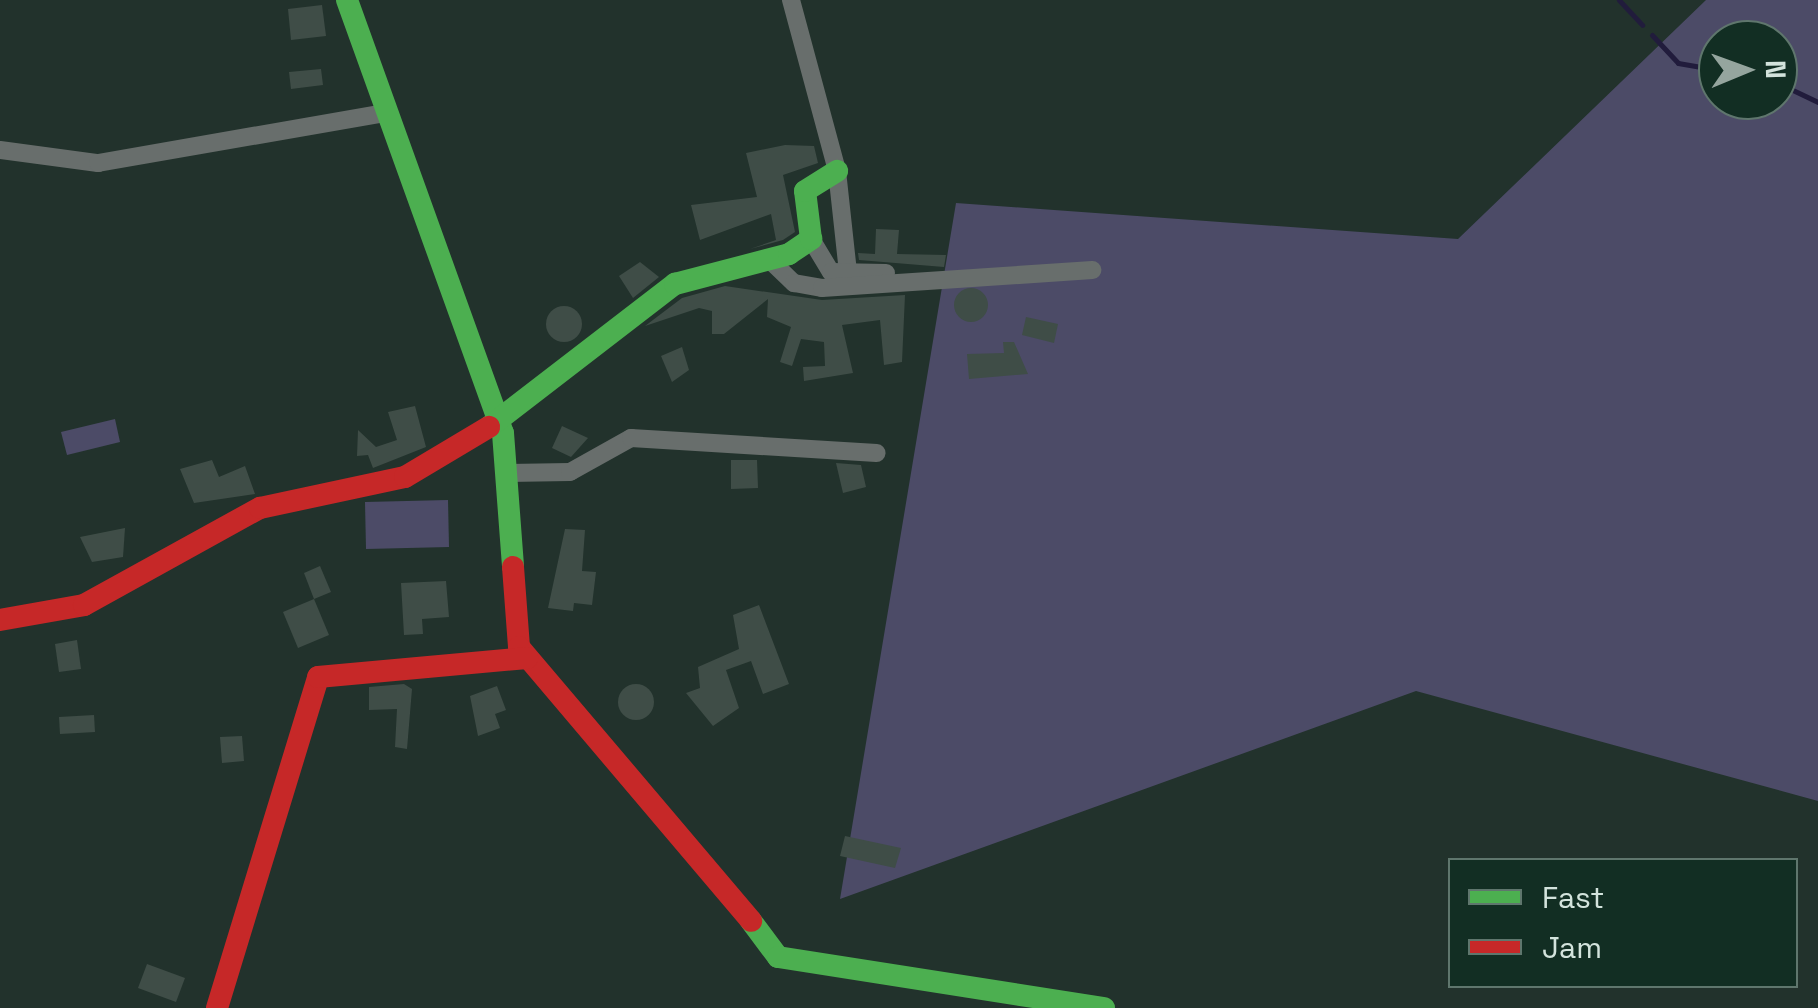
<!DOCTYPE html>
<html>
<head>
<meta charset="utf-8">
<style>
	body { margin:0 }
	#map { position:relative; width:1818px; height:1008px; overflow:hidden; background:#22322c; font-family:"Space Grotesk",sans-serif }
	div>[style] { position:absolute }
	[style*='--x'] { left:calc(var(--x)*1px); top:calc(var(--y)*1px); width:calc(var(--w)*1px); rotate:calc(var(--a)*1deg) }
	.green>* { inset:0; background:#4c4b67 }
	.stream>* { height:5px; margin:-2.5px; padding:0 2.5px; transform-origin:2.5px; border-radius:2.5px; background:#211c3c }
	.building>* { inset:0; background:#3f4d47 }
	.round { border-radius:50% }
	.street>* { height:18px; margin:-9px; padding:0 9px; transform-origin:9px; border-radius:9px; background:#686e6c }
	.fast>* { height:22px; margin:-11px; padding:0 11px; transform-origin:11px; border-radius:11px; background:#4caf50 }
	.jam>* { height:22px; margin:-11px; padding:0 11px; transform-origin:11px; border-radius:11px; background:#c62828 }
	span { translate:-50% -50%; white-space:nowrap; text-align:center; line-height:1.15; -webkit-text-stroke:9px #122e23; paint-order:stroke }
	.legend { position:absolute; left:1448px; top:858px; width:350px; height:130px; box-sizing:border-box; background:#122e23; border:2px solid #5f766d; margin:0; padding:12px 18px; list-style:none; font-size:30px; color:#d3e3dc }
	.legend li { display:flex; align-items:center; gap:20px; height:50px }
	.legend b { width:50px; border:2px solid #5f766d }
	.north { position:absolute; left:1698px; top:20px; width:100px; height:100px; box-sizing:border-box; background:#122e23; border:2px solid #5f766d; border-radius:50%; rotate:89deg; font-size:28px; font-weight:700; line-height:40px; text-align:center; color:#d3e3dc }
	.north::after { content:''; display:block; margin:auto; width:35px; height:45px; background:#95a59e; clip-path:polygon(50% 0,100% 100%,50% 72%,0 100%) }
</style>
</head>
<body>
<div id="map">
	<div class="green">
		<div style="clip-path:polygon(evenodd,1706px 0,1818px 0,1818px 801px,1416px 691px,840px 899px,956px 203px,1458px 239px,1706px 0,1718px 40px,1778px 40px,1778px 100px,1718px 100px,1718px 40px)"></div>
		<div style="clip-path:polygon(115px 419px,120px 442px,67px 455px,61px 432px)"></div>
		<div style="clip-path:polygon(448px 500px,449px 547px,366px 549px,365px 502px)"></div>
	</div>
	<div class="stream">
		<div style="--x:1619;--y:0;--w:34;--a:47"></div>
		<div style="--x:1652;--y:35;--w:38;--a:47"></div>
		<div style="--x:1678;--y:63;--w:41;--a:9.9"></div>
		<div style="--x:1778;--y:83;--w:44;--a:25.4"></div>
	</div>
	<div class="building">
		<div style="clip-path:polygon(322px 5px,326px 36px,291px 40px,288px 9px)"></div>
		<div style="clip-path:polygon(321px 69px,323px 85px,291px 89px,289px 72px)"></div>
		<div style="clip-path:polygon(785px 145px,814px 146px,818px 163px,783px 175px,795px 232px,783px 240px,750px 249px,776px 240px,771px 214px,700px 240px,691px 205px,757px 197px,746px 153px)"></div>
		<div style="clip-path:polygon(876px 229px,899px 230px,897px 254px,946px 255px,944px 267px,859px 260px,858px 253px,875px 254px)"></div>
		<div style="clip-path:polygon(640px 262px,659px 277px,633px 298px,619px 276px)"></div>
		<div style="clip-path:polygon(725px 286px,822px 300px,905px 295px,902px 362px,884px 365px,880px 320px,842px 325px,853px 373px,804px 381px,803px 367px,825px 366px,824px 342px,801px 339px,792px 366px,780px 362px,791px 327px,767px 317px,768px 299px,724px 334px,712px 334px,712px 311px,699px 308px,645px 326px,682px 298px)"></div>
		<div class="round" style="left:954px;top:288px;width:34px;height:34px"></div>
		<div class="round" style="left:546px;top:306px;width:36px;height:36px"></div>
		<div style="clip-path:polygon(1026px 317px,1058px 324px,1054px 343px,1022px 335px)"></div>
		<div style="clip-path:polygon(1003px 342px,1014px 342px,1028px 374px,969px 379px,967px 354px,1004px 353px)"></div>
		<div style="clip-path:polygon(682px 347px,689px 370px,672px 382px,661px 356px)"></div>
		<div style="clip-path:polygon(415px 406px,426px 447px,373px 468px,368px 455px,357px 456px,358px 430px,376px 447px,397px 440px,388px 412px)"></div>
		<div style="clip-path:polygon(562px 426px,588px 438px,571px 457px,552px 448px)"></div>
		<div style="clip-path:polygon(212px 460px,219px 477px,245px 466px,255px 494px,194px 503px,180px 469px)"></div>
		<div style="clip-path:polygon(731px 460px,757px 460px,758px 488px,731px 489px)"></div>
		<div style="clip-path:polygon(836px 463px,861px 465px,866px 487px,843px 493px)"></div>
		<div style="clip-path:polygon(125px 528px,123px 557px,92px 562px,80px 537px)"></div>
		<div style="clip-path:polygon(565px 529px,585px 530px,582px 571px,596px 572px,592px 605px,574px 603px,573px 611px,548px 608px)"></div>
		<div style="clip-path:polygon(320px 566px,331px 592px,314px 599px,304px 573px)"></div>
		<div style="clip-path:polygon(446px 581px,449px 617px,422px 619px,423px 634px,404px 635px,401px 583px)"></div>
		<div style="clip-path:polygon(314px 599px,329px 635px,298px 648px,283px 612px)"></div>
		<div style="clip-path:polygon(759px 605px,789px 684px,763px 694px,751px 661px,726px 670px,739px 708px,713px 726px,686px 693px,700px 688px,698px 667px,739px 649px,733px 615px)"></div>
		<div style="clip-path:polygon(77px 640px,81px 669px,59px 672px,55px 644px)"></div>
		<div style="clip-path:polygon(404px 684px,412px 689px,407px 749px,395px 747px,397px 709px,369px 710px,369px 687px)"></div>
		<div class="round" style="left:618px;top:684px;width:36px;height:36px"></div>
		<div style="clip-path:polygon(497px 686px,506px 710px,495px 714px,500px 728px,478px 736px,470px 696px)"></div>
		<div style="clip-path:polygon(94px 715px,95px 732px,60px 734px,59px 717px)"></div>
		<div style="clip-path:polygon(242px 736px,244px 761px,222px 763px,220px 737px)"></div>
		<div style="clip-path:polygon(845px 836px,901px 848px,895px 868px,840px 856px)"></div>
		<div style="clip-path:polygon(147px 964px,185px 978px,176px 1002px,138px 988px)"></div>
	</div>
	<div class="street">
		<div style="--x:791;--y:0;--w:177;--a:74.9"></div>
		<div style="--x:837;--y:171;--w:102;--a:83.8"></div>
		<div style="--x:0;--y:150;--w:99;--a:7.6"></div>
		<div style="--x:98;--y:163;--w:295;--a:-9.9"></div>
		<div style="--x:811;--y:239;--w:39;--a:59"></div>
		<div style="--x:831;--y:272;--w:55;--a:1"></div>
		<div style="--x:773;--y:263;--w:29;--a:44"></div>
		<div style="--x:794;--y:283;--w:28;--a:10"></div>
		<div style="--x:822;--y:288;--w:271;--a:-3.8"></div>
		<div style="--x:506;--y:473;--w:64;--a:-0.9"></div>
		<div style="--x:570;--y:472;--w:70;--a:-29.1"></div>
		<div style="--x:631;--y:438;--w:246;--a:3.5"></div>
	</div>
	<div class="fast">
		<div style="--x:347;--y:0;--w:460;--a:70.2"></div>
		<div style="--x:503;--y:433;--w:134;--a:85.7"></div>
		<div style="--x:489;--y:427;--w:235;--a:-37.6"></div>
		<div style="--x:675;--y:284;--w:118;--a:-14.7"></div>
		<div style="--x:789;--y:254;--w:27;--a:-34"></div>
		<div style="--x:811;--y:239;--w:48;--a:-97.1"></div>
		<div style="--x:805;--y:191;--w:38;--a:-32"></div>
		<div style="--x:751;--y:921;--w:45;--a:53.1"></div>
		<div style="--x:778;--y:957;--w:330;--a:8.9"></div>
	</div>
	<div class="jam">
		<div style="--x:513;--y:567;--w:80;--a:85.7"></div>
		<div style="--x:519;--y:647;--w:359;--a:49.7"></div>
		<div style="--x:0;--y:620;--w:85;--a:-10.1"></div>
		<div style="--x:84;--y:605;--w:201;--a:-28.9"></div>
		<div style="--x:260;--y:508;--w:148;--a:-12.1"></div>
		<div style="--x:405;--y:477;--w:98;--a:-30.8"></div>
		<div style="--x:217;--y:1008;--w:346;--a:-73"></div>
		<div style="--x:318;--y:677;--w:210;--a:-5.2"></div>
	</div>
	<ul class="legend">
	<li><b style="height:12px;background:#4caf50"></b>Fast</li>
	<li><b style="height:12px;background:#c62828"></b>Jam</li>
	</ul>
	<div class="north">N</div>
</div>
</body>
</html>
